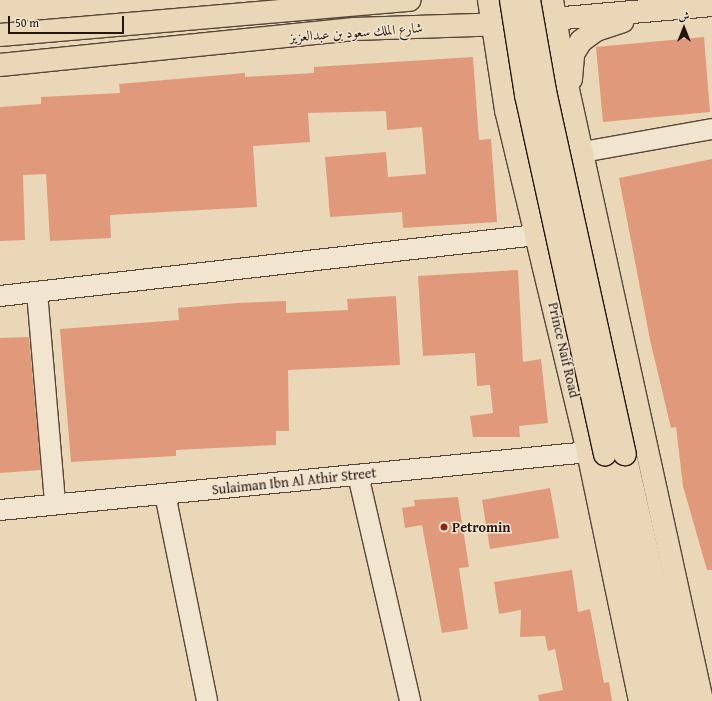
<!DOCTYPE html>
<html>
<head>
<meta charset="utf-8">
<style>
	body { margin:0 }
	#map { position:relative; width:712px; height:701px; overflow:hidden; background:#ead7b7; font-family:"Gentium Book Plus",Amiri,serif }
	div>[style] { position:absolute }
	[style*='--x'] { left:calc(var(--x)*1px); top:calc(var(--y)*1px); width:calc(var(--w)*1px); rotate:calc(var(--a)*1deg) }
	.building>* { inset:0; background:#e09a7b }
	.roads { filter:drop-shadow(1px 0 #584538) drop-shadow(-1px 0 #584538) drop-shadow(0 1px #584538) drop-shadow(0 -1px #584538) }
	.minor>* { height:20px; margin:-10px; padding:0 10px; transform-origin:10px; border-radius:10px; background:#f1e5d0 }
	.major>* { height:22px; margin:-11px; padding:0 11px; transform-origin:11px; border-radius:11px; background:#ead7b7 }
	.bridges { filter:drop-shadow(1px 0 #27140d) drop-shadow(-1px 0 #27140d) drop-shadow(0 1px #27140d) drop-shadow(0 -1px #27140d) }
	.major-bridge>* { height:22px; margin:-11px; padding:0 11px; transform-origin:11px; border-radius:11px; background:#ead7b7 }
	.dots>* { width:11px; height:11px; translate:-50% -50%; box-sizing:border-box; border:2px solid #f1e5d0; border-radius:50% }
	span { translate:-50% -50%; white-space:nowrap; text-align:center; line-height:1.15; -webkit-text-stroke:3px #f1e5d0; paint-order:stroke }
	.street-label { font-size:14px; color:#27140d }
	.poi-label { font-size:14px; color:#27140d; font-weight:700 }
	.left { translate:0 -50%; text-align:left }
	.north { position:absolute; left:664px; top:8px; width:40px; height:40px; -webkit-text-stroke:3px #f1e5d0; paint-order:stroke; rotate:0deg; font-size:11px; font-weight:700; line-height:16px; text-align:center; color:#27140d }
	.north::after { content:''; display:block; margin:auto; width:14px; height:18px; background:#27140d; clip-path:polygon(50% 0,100% 100%,50% 72%,0 100%) }
	.scale { position:absolute; left:8px; top:16px; width:116px; height:18px; box-sizing:border-box; border:2px solid #27140d; border-top:0; padding-left:5px; font-size:12px; line-height:14px; white-space:nowrap; color:#27140d; -webkit-text-stroke:3px #f1e5d0; paint-order:stroke }
</style>
</head>
<body>
<div id="map">
	<div class="building">
		<div style="clip-path:polygon(704px 37px,710px 112px,603px 122px,596px 47px)"></div>
		<div style="clip-path:polygon(473px 57px,479px 140px,491px 139px,497px 222px,403px 228px,402px 212px,330px 217px,325px 157px,386px 152px,388px 177px,426px 174px,422px 127px,387px 130px,386px 111px,308px 113px,310px 142px,253px 146px,257px 207px,110px 215px,111px 238px,50px 241px,46px 174px,23px 175px,25px 240px,0 241px,0 107px,41px 104px,41px 97px,120px 93px,119px 84px,245px 73px,245px 77px,314px 73px,314px 67px)"></div>
		<div style="clip-path:polygon(712px 159px,712px 570px,707px 570px,683px 486px,676px 427px,671px 428px,650px 340px,619px 178px)"></div>
		<div style="clip-path:polygon(518px 270px,523px 362px,541px 359px,548px 423px,519px 426px,520px 437px,473px 437px,470px 416px,493px 413px,490px 385px,477px 386px,475px 353px,423px 356px,418px 276px)"></div>
		<div style="clip-path:polygon(396px 296px,400px 365px,288px 370px,289px 431px,276px 431px,276px 445px,176px 450px,176px 456px,71px 462px,60px 329px,179px 320px,178px 308px,237px 303px,286px 301px,286px 313px,348px 310px,347px 299px)"></div>
		<div style="clip-path:polygon(29px 337px,41px 470px,0 473px,0 338px)"></div>
		<div style="clip-path:polygon(550px 488px,559px 538px,490px 549px,482px 500px)"></div>
		<div style="clip-path:polygon(458px 497px,469px 567px,459px 568px,468px 629px,442px 633px,422px 525px,405px 528px,402px 508px,415px 506px,414px 500px)"></div>
		<div style="clip-path:polygon(572px 570px,578px 612px,590px 609px,604px 683px,609px 682px,612px 701px,539px 701px,538px 695px,563px 690px,555px 649px,548px 651px,545px 636px,520px 637px,521px 610px,499px 614px,494px 582px)"></div>
	</div>
	<div class="roads">
		<div class="minor">
			<div style="--x:583;--y:152;--w:131;--a:-10.1"></div>
			<div style="--x:37;--y:292;--w:213;--a:85.1"></div>
			<div style="--x:0;--y:296;--w:539;--a:-6.49"></div>
			<div style="--x:358;--y:475;--w:232;--a:77"></div>
			<div style="--x:165;--y:494;--w:211;--a:78.5"></div>
			<div style="--x:0;--y:510;--w:591;--a:-5.63"></div>
		</div>
		<div class="major">
			<div style="--x:489;--y:0;--w:111;--a:81.2"></div>
			<div style="--x:506;--y:110;--w:352;--a:76.5"></div>
			<div style="--x:588;--y:452;--w:254;--a:78.2"></div>
			<div style="--x:552;--y:0;--w:72;--a:80.4"></div>
			<div style="--x:564;--y:71;--w:645;--a:77.64"></div>
			<div style="--x:541;--y:20;--w:172;--a:-5"></div>
			<div style="--x:0;--y:35;--w:411;--a:-4.9"></div>
			<div style="--x:0;--y:65;--w:356;--a:-5.8"></div>
			<div style="--x:354;--y:29;--w:151;--a:-1.9"></div>
			<div style="--x:571;--y:79;--w:25;--a:-85"></div>
			<div style="--x:573;--y:54;--w:15;--a:-58"></div>
			<div style="--x:581;--y:41;--w:19;--a:-36"></div>
			<div style="--x:596;--y:30;--w:28;--a:-18"></div>
			<div style="--x:605;--y:454;--w:253;--a:77.4"></div>
			<div style="--x:625;--y:454;--w:253;--a:77.2"></div>
		</div>
	</div>
	<div class="bridges">
		<div class="major-bridge">
			<div style="--x:511;--y:0;--w:96;--a:81"></div>
			<div style="--x:526;--y:95;--w:368;--a:77.6"></div>
			<div style="--x:529;--y:0;--w:92;--a:80"></div>
			<div style="--x:545;--y:91;--w:372;--a:77.6"></div>
		</div>
	</div>
	<div class="dots">
		<div style="left:444px;top:527px;background:#8f2418"></div>
	</div>
	<div class="street-label">
		<span style="left:356px;top:32px;rotate:-4deg">شارع الملك سعود بن عبدالعزيز</span>
		<span style="left:564px;top:350px;rotate:77deg">Prince Naif Road</span>
		<span style="left:294px;top:481px;rotate:-6deg">Sulaiman Ibn Al Athir Street</span>
	</div>
	<div class="poi-label">
		<span class="left" style="left:452px;top:527px">Petromin</span>
	</div>
	<div class="north">ش</div>
	<div class="scale">50 m</div>
</div>
</body>
</html>
